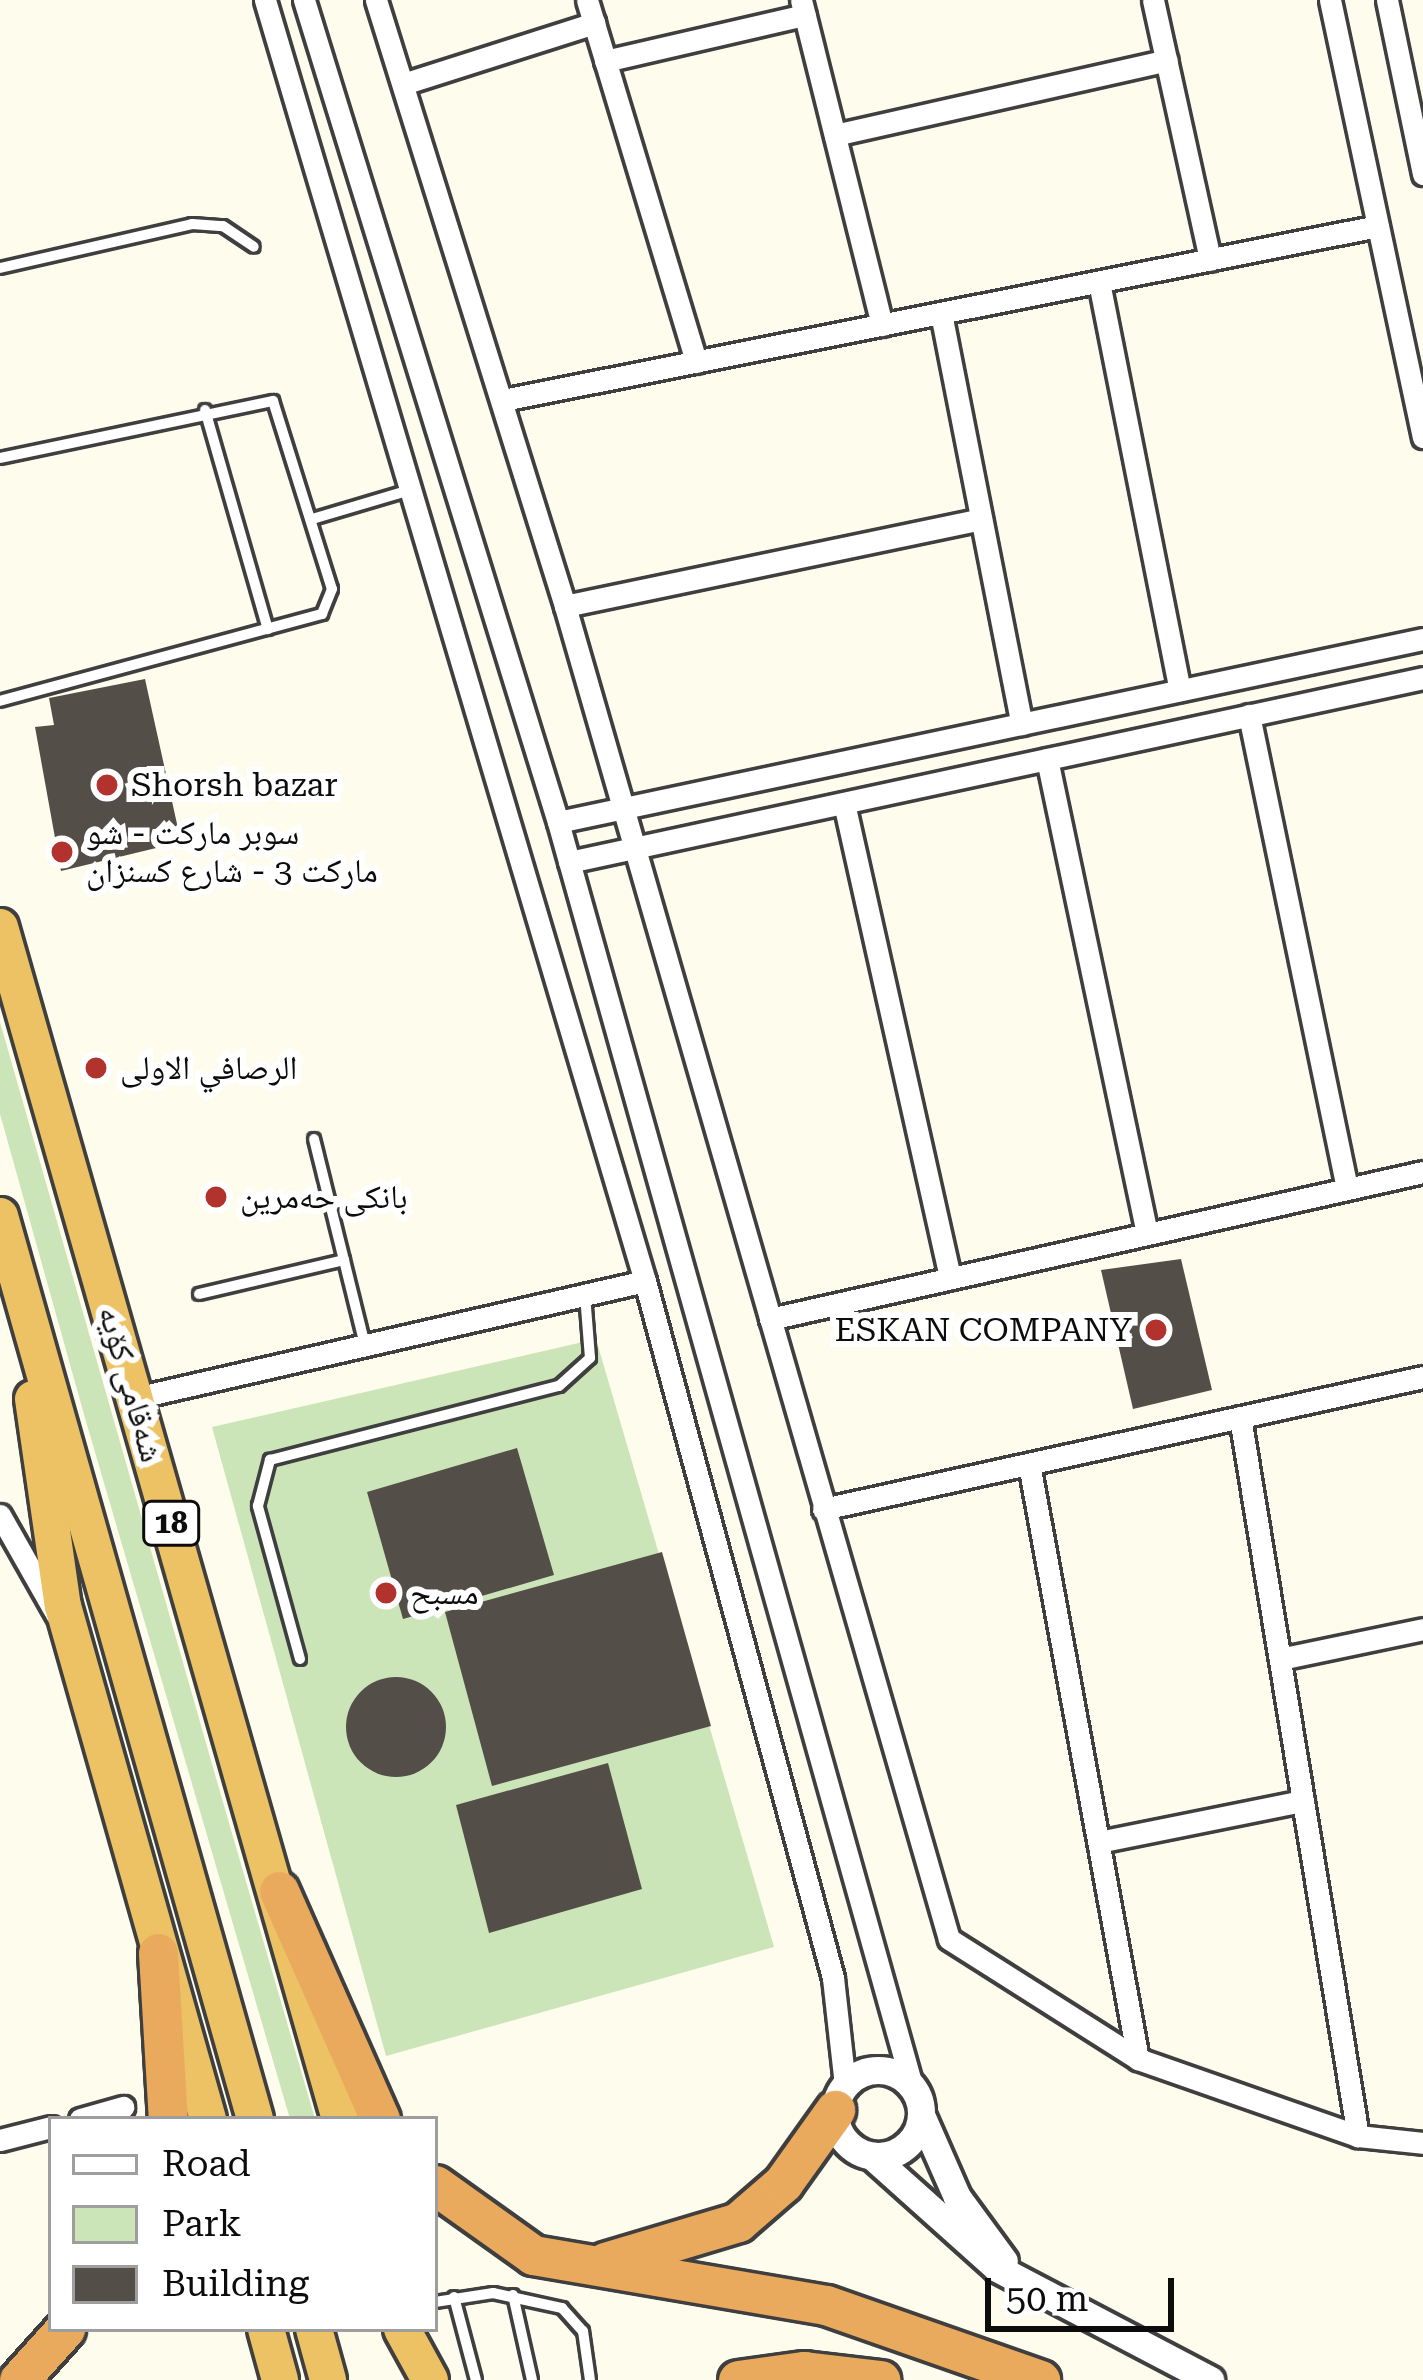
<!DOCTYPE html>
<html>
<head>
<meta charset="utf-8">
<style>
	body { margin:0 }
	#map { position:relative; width:1423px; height:2380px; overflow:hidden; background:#fefcec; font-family:"Roboto Serif","Noto Naskh Arabic",serif }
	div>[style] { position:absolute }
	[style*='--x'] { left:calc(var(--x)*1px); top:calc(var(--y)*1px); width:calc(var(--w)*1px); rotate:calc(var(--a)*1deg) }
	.green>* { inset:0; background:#cce5b8 }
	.building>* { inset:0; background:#544e49 }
	.round { border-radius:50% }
	.roads { filter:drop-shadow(3px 0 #3f3f3f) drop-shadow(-3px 0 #3f3f3f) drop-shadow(0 3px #3f3f3f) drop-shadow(0 -3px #3f3f3f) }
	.service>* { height:10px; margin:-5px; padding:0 5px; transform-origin:5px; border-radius:5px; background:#fff }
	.minor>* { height:21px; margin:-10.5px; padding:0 10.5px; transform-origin:10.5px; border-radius:10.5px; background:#fff }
	.tertiary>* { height:27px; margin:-13.5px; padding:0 13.5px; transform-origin:13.5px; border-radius:13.5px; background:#fff }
	.tertiary>.ring { margin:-13.5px; padding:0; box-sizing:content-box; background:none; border:27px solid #fff; border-radius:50% }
	.trunk>* { height:36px; margin:-18px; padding:0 18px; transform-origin:18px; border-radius:18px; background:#ecc264 }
	.motorway>* { height:39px; margin:-19.5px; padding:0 19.5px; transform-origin:19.5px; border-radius:19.5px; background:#eaaa5e }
	.dots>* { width:33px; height:33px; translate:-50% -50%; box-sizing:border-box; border:6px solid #fff; border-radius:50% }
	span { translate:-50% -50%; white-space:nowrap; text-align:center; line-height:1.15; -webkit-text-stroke:12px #fff; paint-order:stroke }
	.shield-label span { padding:3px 9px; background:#fff; border:3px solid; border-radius:9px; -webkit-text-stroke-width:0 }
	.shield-label { font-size:30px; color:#0c0c0c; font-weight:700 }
	.poi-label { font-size:33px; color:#0c0c0c }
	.left { translate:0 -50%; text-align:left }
	.right { translate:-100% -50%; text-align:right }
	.street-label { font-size:33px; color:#0c0c0c }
	.legend { position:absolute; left:48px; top:2116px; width:390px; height:216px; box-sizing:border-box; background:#fff; border:3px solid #9e9e9e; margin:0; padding:15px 21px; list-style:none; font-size:36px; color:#0c0c0c }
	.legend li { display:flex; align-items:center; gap:24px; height:60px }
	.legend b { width:60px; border:3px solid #9e9e9e }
	.scale { position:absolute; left:985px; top:2278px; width:189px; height:54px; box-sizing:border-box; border:6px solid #0c0c0c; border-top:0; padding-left:15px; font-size:36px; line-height:42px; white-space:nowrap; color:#0c0c0c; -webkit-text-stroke:9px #fff; paint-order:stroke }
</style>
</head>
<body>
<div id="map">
	<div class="green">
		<div style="clip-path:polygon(0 1022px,218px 1785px,315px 2119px,290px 2119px,85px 1418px,0 1114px)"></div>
		<div style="clip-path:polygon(596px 1339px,774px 1947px,386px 2056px,212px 1427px)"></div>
	</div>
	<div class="building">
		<div style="clip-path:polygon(145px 679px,181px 842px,61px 871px,35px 727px,54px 725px,49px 698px)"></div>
		<div style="clip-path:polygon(1181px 1259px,1212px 1390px,1133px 1409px,1101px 1270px)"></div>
		<div style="clip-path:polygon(517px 1448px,554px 1575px,403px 1619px,367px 1492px)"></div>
		<div style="clip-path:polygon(662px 1552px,711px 1726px,492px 1786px,445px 1612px)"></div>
		<div class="round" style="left:346px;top:1677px;width:100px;height:100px"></div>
		<div style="clip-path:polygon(608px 1763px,642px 1889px,489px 1933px,456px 1805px)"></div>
	</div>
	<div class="roads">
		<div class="service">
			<div style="--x:0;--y:268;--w:197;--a:-12.9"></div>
			<div style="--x:192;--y:224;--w:31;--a:4"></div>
			<div style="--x:223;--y:226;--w:37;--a:34"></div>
			<div style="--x:205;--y:410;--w:228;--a:74"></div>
			<div style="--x:0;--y:458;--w:279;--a:-11.8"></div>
			<div style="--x:273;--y:401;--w:197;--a:72.6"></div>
			<div style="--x:332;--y:589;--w:27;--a:112"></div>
			<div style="--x:322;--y:614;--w:334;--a:164.9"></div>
			<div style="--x:312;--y:519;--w:102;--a:-16.5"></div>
			<div style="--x:314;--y:1139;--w:212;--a:76.1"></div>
			<div style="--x:199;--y:1294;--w:149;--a:-13.2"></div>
			<div style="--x:300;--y:1659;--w:159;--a:-105.4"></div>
			<div style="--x:258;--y:1506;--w:48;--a:-75.4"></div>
			<div style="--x:270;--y:1460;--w:298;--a:-14.4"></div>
			<div style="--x:559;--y:1386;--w:42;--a:-42.1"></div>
			<div style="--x:590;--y:1358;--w:63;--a:-94.5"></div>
			<div style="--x:513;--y:2295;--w:87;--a:77.4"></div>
			<div style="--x:454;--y:2297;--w:86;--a:75.2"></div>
			<div style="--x:435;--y:2302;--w:59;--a:-8.8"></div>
			<div style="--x:493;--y:2293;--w:71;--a:12.3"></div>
			<div style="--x:562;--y:2308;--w:31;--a:48"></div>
			<div style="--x:583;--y:2331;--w:49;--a:81.9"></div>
		</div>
		<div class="minor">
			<div style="--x:265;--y:0;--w:1336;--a:73.48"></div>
			<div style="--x:645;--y:1281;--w:722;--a:74.9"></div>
			<div style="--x:833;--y:1978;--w:108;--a:83.6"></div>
			<div style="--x:304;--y:0;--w:860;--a:72.83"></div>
			<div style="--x:558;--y:822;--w:1316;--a:74.35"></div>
			<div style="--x:376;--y:0;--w:635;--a:72.68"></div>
			<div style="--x:565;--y:606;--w:1387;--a:73.93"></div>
			<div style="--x:949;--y:1939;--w:224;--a:32.4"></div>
			<div style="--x:1138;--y:2059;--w:233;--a:19.3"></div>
			<div style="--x:1358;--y:2136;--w:65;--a:6.1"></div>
			<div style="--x:587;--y:0;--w:378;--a:73.2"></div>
			<div style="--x:801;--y:0;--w:335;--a:76"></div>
			<div style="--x:1153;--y:0;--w:266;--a:77.6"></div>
			<div style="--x:1330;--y:0;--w:447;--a:78"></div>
			<div style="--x:1387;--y:0;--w:178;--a:78.3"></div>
			<div style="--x:605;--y:61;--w:205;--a:-13"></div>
			<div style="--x:403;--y:84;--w:201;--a:-17.7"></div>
			<div style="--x:835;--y:135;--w:340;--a:-12.7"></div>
			<div style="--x:1099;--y:282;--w:416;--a:78.8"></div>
			<div style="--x:941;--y:313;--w:419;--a:78.9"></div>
			<div style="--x:503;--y:400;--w:892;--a:-11.25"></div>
			<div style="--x:565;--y:606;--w:425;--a:-11.8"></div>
			<div style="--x:1249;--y:715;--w:482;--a:78.3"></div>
			<div style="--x:1047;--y:759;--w:484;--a:78.1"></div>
			<div style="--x:844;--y:803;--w:487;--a:77.4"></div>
			<div style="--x:558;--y:822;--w:884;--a:-11.95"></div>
			<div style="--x:569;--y:862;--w:874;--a:-12.16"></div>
			<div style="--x:770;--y:1319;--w:669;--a:-12.69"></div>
			<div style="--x:135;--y:1398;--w:523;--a:-12.92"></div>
			<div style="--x:1240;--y:1417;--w:729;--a:80.68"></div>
			<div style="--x:1029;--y:1464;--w:605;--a:79.62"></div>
			<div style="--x:823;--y:1509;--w:614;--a:-12.41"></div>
			<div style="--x:0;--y:1515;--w:114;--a:60.5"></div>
			<div style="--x:1280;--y:1659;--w:146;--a:-11.8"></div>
			<div style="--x:1099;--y:1842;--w:208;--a:-11.4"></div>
			<div style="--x:80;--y:2119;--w:45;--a:-15.6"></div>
			<div style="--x:0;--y:2140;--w:53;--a:-14.3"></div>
		</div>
		<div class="tertiary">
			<div class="ring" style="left:835px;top:2070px;width:59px;height:59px"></div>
			<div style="--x:921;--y:2115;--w:90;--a:66.3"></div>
			<div style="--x:957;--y:2197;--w:79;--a:53.7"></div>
			<div style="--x:873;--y:2157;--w:166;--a:41.8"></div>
			<div style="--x:997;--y:2268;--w:241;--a:27.7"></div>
		</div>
		<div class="trunk">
			<div style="--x:0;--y:927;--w:1240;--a:74.08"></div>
			<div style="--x:0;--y:1216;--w:938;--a:74.23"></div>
			<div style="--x:33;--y:1399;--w:209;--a:81.8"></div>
			<div style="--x:63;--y:1606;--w:533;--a:74.22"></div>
			<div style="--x:266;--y:2329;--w:53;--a:74.6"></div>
			<div style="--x:314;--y:2329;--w:53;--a:74.6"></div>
			<div style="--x:402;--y:2329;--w:58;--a:61.2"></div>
		</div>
		<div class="motorway">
			<div style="--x:279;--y:1891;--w:249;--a:66.1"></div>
			<div style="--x:158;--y:1953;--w:166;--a:86.6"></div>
			<div style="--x:435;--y:2185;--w:120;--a:35.5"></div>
			<div style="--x:533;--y:2255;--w:297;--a:9.7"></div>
			<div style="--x:826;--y:2305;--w:227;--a:19.3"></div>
			<div style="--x:605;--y:2262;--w:139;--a:-16.7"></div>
			<div style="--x:738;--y:2222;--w:60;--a:-40.9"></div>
			<div style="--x:783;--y:2183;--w:90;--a:-54.5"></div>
			<div style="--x:19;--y:2380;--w:69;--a:-48"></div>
			<div style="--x:738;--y:2380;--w:67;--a:-7.8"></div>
			<div style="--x:804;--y:2371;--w:77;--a:6.8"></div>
		</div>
	</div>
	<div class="dots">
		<div style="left:107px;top:785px;background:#b2332e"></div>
		<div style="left:62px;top:852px;background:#b2332e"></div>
		<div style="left:96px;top:1068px;background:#b2332e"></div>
		<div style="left:216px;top:1197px;background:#b2332e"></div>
		<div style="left:1156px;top:1330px;background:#b2332e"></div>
		<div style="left:386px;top:1593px;background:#b2332e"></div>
	</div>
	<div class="shield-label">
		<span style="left:171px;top:1523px">18</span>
	</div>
	<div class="poi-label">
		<span class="left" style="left:131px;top:785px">Shorsh bazar</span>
		<span class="left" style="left:86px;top:852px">سوبر ماركت - شو<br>ماركت 3 - شارع كسنزان</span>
		<span class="left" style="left:120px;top:1068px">الرصافي الاولى</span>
		<span class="left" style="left:240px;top:1197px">بانكی حه‌مرین</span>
		<span class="right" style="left:1132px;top:1330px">ESKAN COMPANY</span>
		<span class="left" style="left:410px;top:1593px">مسبح</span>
	</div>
	<div class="street-label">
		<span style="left:131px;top:1384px;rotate:74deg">شەقامی کۆیە</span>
	</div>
	<ul class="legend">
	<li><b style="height:15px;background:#fff"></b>Road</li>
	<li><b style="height:33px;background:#cce5b8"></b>Park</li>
	<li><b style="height:33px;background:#544e49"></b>Building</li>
	</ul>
	<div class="scale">50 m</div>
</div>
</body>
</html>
